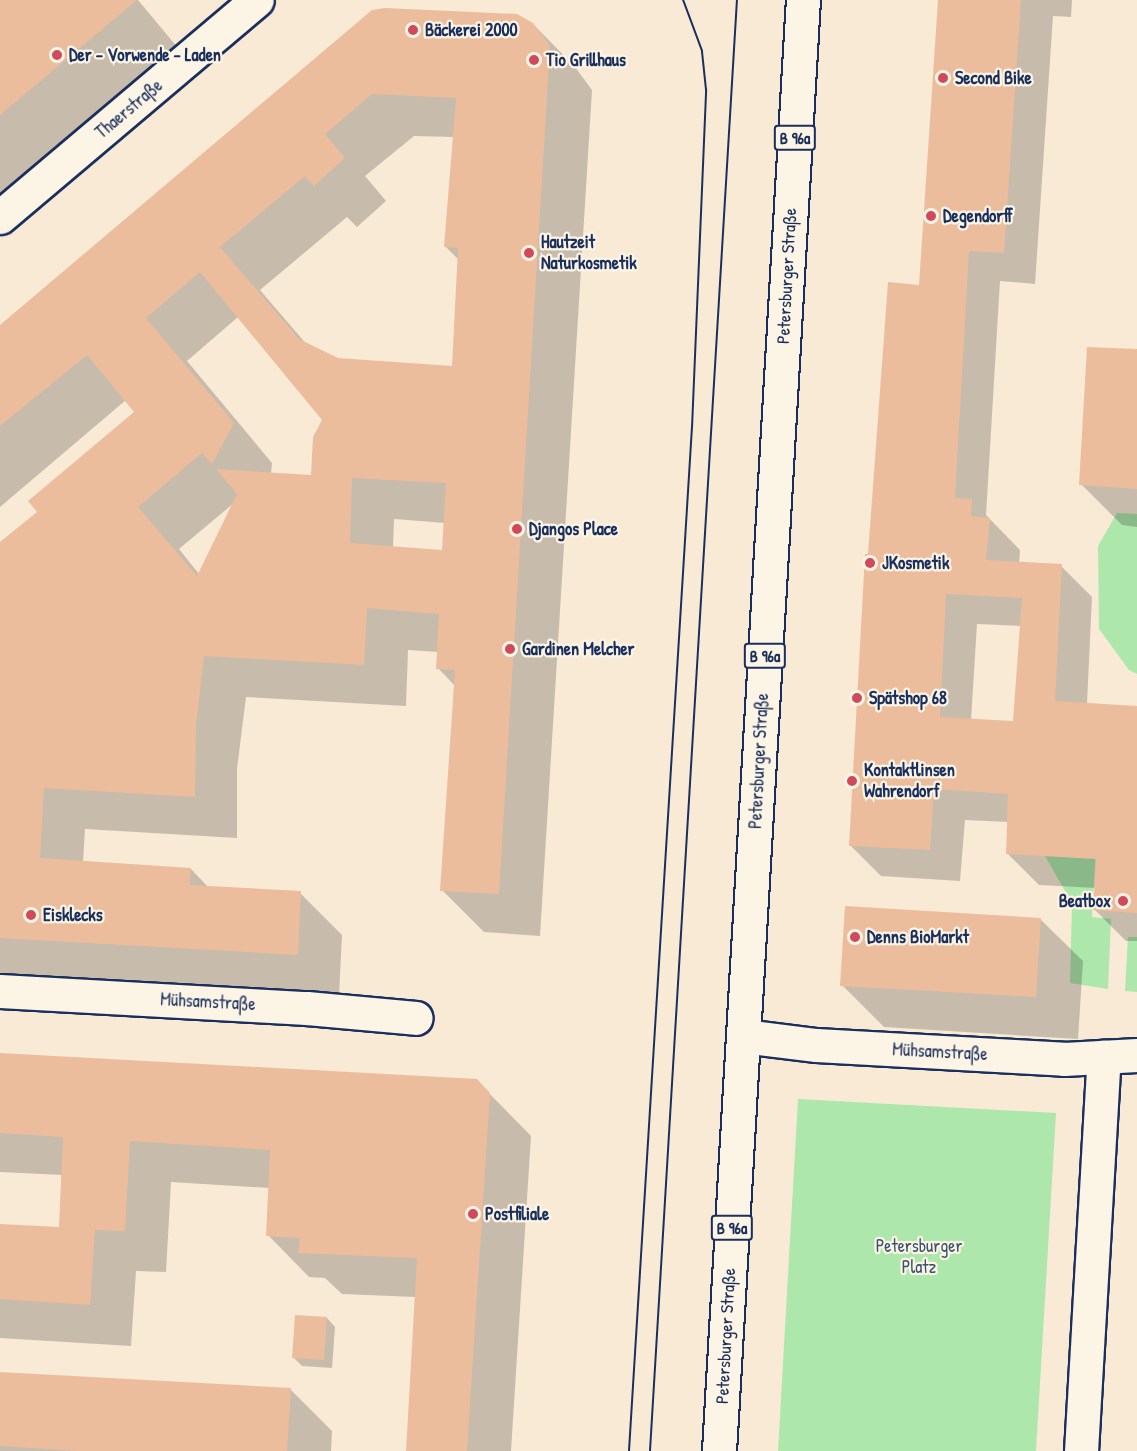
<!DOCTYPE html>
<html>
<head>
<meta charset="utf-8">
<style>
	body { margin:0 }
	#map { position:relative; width:1137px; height:1451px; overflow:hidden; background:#f9ead6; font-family:"Patrick Hand",sans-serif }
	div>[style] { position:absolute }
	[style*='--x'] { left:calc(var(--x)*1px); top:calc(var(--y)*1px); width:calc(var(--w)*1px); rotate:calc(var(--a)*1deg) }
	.green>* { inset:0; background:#aee7ab }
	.shadow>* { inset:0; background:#0003 }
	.building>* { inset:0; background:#ecbd9c }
	.roads { filter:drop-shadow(2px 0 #1b2f5e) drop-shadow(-2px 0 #1b2f5e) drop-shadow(0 2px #1b2f5e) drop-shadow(0 -2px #1b2f5e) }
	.minor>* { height:33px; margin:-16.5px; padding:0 16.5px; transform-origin:16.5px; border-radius:16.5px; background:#fcf5e5 }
	.primary>* { height:33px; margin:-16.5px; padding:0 16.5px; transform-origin:16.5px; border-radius:16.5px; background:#fcf5e5 }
	.tram>* { height:1.5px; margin:-0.75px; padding:0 0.75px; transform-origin:0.75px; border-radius:0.75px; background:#1b2f5e }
	.dots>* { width:16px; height:16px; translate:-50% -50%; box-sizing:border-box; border:3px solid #fcf5e5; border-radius:50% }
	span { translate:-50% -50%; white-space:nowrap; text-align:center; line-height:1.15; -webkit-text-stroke:4.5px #fcf5e5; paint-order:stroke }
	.shield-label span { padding:2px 4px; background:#fcf5e5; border:2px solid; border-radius:4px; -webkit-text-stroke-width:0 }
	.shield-label { font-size:16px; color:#1b2f5e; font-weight:700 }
	.poi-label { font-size:18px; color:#1b2f5e; font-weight:700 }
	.left { translate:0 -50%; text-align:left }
	.right { translate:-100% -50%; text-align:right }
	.street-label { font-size:18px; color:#1b2f5e }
	.park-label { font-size:18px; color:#38546d }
</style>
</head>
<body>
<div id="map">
	<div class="green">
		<div style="clip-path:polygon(1117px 513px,1137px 514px,1137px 674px,1129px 670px,1099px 629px,1098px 546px)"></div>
		<div style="clip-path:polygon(1103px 726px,1092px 917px,1111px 919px,1108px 989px,1070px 983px,1072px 903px,1045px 856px,1051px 759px)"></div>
		<div style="clip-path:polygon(1128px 937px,1137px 937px,1137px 992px,1125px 991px)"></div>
		<div style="clip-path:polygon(798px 1099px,1056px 1113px,1036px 1451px,778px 1451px)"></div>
	</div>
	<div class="shadow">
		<div style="clip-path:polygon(0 0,138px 0,178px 48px,0 198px)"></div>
		<div style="clip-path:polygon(evenodd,939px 0,1072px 0,1071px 17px,1053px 16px,1035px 284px,1000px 281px,986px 515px,1020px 550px,1019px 564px,1061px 566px,1092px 597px,1087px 704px,1137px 707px,1137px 941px,1126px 941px,1095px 910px,1096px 888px,1039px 885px,1008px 854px,1009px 822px,965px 820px,960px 881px,881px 876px,850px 845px,870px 556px,921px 286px,939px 0,977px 624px,1021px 626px,1014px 723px,971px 720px,977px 624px)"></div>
		<div style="clip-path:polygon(evenodd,373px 11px,533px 24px,575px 67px,592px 90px,540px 936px,484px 932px,442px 890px,455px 686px,438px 668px,439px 652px,408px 650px,406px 706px,246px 697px,237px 769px,237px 838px,85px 829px,83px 862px,191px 869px,209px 888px,300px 893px,342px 935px,339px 996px,0 977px,0 544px,40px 512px,137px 412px,126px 400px,0 507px,0 326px,373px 11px,414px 136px,454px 137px,445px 246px,459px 260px,453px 367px,337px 360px,308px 346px,260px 290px,347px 217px,357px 227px,386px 201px,365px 176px,414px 136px,373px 11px,238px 317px,323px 420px,312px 477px,271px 474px,272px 463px,187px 361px,238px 317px,373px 11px,234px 503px,199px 574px,179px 549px,234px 503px,373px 11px,394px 519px,445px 523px,444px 551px,393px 548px,394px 519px)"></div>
		<div style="clip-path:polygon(1137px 351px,1137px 527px,1122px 525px,1081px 484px)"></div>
		<div style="clip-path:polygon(1040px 919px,1083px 961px,1078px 1039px,884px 1027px,842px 985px)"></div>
		<div style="clip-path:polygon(0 1054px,476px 1080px,531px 1136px,511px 1451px,408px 1451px,416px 1297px,342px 1294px,325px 1278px,309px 1277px,268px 1235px,270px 1188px,171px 1182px,166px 1272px,136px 1271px,131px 1346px,0 1338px,0 1225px,60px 1229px,63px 1175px,0 1172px)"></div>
		<div style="clip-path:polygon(327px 1318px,335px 1327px,332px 1368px,302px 1366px,294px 1358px)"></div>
		<div style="clip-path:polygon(0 1373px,290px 1389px,332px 1431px,331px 1451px,0 1451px)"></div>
	</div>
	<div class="building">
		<div style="clip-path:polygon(0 0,137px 0,0 115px)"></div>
		<div style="clip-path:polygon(evenodd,938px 0,1021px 0,1004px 253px,969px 251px,955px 498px,972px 499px,971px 516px,990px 518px,986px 560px,1062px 564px,1055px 701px,1137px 706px,1137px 913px,1093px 910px,1096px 859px,1006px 854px,1008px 794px,934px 789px,930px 850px,849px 846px,865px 554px,868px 554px,888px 282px,919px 285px,938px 0,946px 594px,1022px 598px,1013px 721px,940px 717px,946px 594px)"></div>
		<div style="clip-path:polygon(evenodd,385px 8px,517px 14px,533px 23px,550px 46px,499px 894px,440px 891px,455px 670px,436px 669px,439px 614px,367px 608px,364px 665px,204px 656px,196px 726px,195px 797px,44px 788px,40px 858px,191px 868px,190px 885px,301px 891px,298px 955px,0 938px,0 542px,37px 512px,28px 501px,134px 412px,87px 355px,0 426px,0 325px,372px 10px,385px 8px,372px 94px,456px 98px,444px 247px,458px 248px,452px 366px,338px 358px,299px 339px,220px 247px,305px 176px,314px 186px,345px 158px,325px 134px,372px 94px,385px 8px,200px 272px,322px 420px,313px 437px,311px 475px,216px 469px,237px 494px,197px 576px,138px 507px,202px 453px,212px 464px,234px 423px,146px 318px,200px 272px,385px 8px,352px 478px,446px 483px,442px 550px,350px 543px,352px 478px)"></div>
		<div style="clip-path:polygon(1087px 347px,1137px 349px,1137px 489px,1079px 485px)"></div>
		<div style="clip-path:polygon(845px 906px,1041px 918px,1036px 997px,840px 986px)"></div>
		<div style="clip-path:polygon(0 1053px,477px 1079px,490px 1093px,467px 1451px,406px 1451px,417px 1258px,298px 1253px,300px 1238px,266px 1236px,270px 1150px,130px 1141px,125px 1231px,95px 1230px,90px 1305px,0 1299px,0 1224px,59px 1227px,63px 1137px,0 1133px)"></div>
		<div style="clip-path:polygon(295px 1315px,327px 1317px,324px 1360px,292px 1358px)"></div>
		<div style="clip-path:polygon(0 1372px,291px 1388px,287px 1451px,78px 1451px,0 1446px)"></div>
	</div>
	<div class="roads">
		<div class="minor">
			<div style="--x:0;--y:217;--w:336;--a:-40.2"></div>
			<div style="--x:0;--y:991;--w:307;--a:3.2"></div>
			<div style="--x:307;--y:1008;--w:109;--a:5.2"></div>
			<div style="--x:743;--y:1036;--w:74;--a:7"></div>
			<div style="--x:816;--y:1045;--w:248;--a:3.2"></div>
			<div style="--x:1064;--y:1059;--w:73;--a:-3.1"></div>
			<div style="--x:1081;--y:1451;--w:395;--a:-86.7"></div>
		</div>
		<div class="primary">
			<div style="--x:719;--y:1451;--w:1453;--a:-86.69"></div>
		</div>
	</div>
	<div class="tram">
		<div style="--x:629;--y:1451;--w:1025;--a:-86.48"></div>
		<div style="--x:692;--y:428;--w:338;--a:-87.6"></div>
		<div style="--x:706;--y:90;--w:39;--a:-96"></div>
		<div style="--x:702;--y:51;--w:54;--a:-110.4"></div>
		<div style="--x:650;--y:1451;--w:1454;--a:-86.57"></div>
	</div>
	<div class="dots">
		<div style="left:413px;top:30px;background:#d1495b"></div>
		<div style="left:57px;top:55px;background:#d1495b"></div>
		<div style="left:534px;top:60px;background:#d1495b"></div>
		<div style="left:943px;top:78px;background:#d1495b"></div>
		<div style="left:931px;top:216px;background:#d1495b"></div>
		<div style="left:529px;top:253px;background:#d1495b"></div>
		<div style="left:517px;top:529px;background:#d1495b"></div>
		<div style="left:870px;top:563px;background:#d1495b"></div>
		<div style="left:510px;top:649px;background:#d1495b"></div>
		<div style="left:857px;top:698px;background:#d1495b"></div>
		<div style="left:852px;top:781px;background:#d1495b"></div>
		<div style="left:1123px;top:901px;background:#d1495b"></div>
		<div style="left:31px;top:915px;background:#d1495b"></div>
		<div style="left:855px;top:937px;background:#d1495b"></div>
		<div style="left:473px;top:1214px;background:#d1495b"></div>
	</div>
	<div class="shield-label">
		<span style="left:795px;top:138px">B 96a</span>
		<span style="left:765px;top:656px">B 96a</span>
		<span style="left:732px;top:1228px">B 96a</span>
	</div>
	<div class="poi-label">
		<span class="left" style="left:425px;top:30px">Bäckerei 2000</span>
		<span class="left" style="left:69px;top:55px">Der - Vorwende - Laden</span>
		<span class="left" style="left:546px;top:60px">Tio Grillhaus</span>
		<span class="left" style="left:955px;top:78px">Second Bike</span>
		<span class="left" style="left:943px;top:216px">Degendorff</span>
		<span class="left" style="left:541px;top:253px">Hautzeit<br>Naturkosmetik</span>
		<span class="left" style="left:529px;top:529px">Djangos Place</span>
		<span class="left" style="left:882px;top:563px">JKosmetik</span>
		<span class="left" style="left:522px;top:649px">Gardinen Melcher</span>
		<span class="left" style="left:869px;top:698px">Spätshop 68</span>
		<span class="left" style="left:864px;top:781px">Kontaktlinsen<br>Wahrendorf</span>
		<span class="right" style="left:1111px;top:901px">Beatbox</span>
		<span class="left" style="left:43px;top:915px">Eisklecks</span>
		<span class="left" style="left:867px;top:937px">Denns BioMarkt</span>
		<span class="left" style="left:485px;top:1214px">Postfiliale</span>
	</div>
	<div class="street-label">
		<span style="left:129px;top:109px;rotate:-40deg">Thaerstraße</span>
		<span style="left:787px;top:276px;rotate:-87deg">Petersburger Straße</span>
		<span style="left:759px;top:761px;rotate:-87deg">Petersburger Straße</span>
		<span style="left:208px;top:1002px;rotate:3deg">Mühsamstraße</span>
		<span style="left:940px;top:1052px;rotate:3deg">Mühsamstraße</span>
		<span style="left:726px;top:1336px;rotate:-87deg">Petersburger Straße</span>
	</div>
	<div class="park-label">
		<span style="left:919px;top:1257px">Petersburger<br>Platz</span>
	</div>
</div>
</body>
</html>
